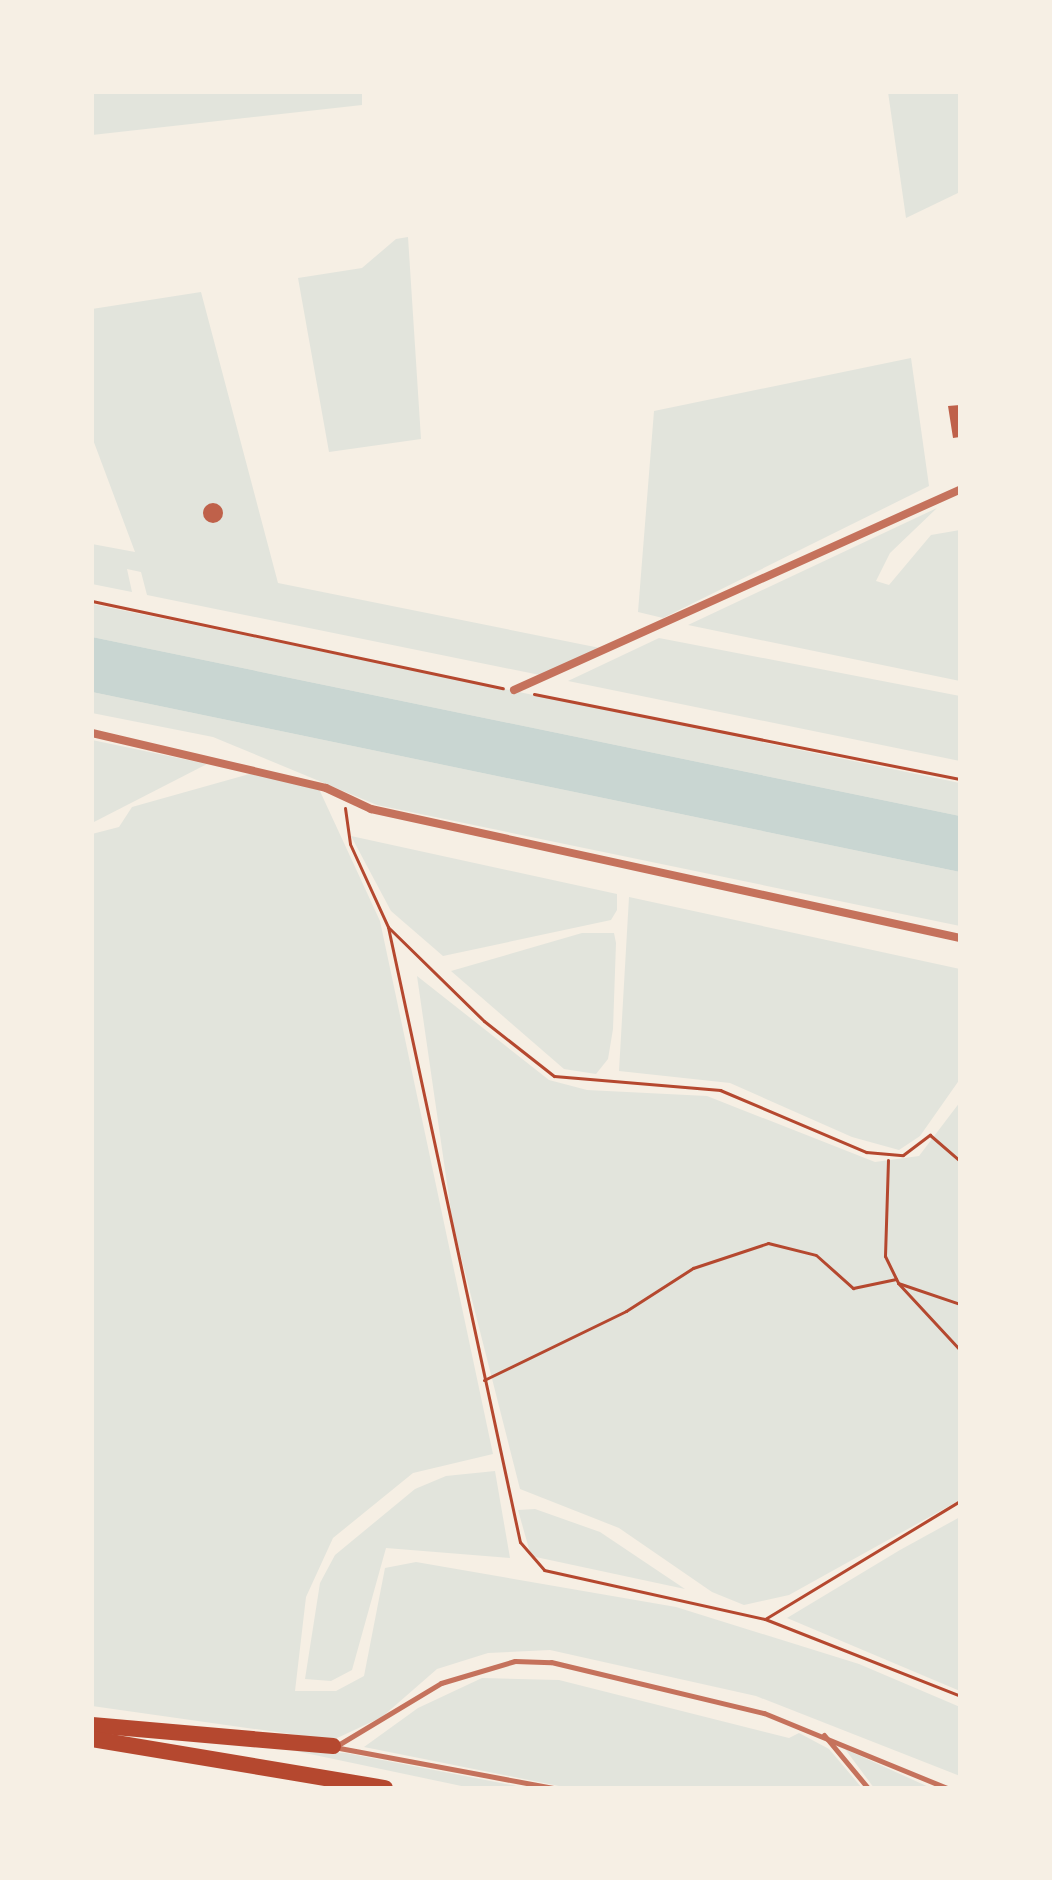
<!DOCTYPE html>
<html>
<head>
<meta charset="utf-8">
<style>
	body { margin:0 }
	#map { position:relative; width:1052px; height:1880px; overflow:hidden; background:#f6efe4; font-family:Raleway,sans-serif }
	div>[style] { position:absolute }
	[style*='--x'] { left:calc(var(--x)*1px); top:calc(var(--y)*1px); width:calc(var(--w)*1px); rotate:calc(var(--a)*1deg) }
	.green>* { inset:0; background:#e2e4dc }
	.water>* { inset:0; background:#c9d6d2 }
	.building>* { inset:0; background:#bf614a }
	.round { border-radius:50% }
	.path>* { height:3px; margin:-1.5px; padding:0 1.5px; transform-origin:1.5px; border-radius:1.5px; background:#b5482f }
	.service>* { height:5px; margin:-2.5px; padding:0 2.5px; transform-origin:2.5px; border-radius:2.5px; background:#c5725c }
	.minor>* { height:8px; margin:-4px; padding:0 4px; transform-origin:4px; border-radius:4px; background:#c5725c }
	.motorway>* { height:16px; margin:-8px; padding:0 8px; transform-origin:8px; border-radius:8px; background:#b5482f }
	span { translate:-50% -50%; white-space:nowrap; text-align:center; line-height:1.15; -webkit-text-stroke:8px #f6efe4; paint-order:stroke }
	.frame { position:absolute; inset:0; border:94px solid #f6efe4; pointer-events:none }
</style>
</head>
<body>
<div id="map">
	<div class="green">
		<div style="clip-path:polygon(92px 92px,362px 92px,362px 105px,92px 135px)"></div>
		<div style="clip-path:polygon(888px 92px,960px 92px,960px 192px,906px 218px)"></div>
		<div style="clip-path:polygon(408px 237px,421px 439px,329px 452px,298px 278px,362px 268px,396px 239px)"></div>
		<div style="clip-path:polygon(201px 292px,278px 583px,600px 648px,545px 676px,147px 595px,141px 572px,127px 569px,132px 592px,92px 584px,92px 544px,135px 552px,92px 437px,92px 309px)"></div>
		<div style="clip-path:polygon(911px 358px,929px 486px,663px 618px,638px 612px,654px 411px)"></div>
		<div style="clip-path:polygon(937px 508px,890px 553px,876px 581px,889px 585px,931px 535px,960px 530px,960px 681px,688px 625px)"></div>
		<div style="clip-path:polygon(92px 604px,960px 783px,960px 816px,92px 637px)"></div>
		<div style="clip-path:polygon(659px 638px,960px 696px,960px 761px,568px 681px)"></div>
		<div style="clip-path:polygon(92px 692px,960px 872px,960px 926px,377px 805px,213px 737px,92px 713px)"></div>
		<div style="clip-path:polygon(92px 740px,207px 764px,92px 823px)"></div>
		<div style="clip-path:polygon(253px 773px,319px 789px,380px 921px,493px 1454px,413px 1473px,333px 1538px,306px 1597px,295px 1691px,336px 1691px,364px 1676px,385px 1568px,416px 1562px,676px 1607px,859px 1664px,960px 1707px,960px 1776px,756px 1696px,550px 1650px,488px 1653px,437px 1669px,382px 1717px,333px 1740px,92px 1706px,92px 834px,119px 827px,132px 807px)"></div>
		<div style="clip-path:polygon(351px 836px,617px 894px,617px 910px,611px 920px,443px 956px,391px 911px)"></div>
		<div style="clip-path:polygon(629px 897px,960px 969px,960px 1079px,920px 1136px,899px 1150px,852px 1137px,730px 1083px,619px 1071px)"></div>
		<div style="clip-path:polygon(582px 933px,614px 933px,616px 943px,613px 1029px,608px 1059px,596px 1074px,564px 1069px,451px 971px)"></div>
		<div style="clip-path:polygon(417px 976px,549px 1080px,587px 1090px,707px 1096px,875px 1162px,919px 1156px,960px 1102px,960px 1500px,789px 1595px,744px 1605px,712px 1592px,619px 1528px,520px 1489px,453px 1225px)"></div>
		<div style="clip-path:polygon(495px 1471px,510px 1558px,386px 1548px,352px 1670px,331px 1681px,305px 1679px,320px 1583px,335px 1555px,415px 1489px,446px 1476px)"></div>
		<div style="clip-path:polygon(535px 1509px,600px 1532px,685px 1589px,531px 1556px,518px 1510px)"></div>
		<div style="clip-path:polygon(960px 1517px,960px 1691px,787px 1618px,900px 1550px)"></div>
		<div style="clip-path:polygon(482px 1678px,559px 1680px,789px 1738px,799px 1733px,829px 1749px,862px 1788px,569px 1788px,364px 1747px,418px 1708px)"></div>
		<div style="clip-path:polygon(845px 1749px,931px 1788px,874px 1788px)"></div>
		<div style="clip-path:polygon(291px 1750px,346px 1753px,527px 1788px,471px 1788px)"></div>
	</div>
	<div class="water">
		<div style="clip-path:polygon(92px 637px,960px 816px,960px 872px,92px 692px)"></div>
	</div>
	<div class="building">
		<div style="clip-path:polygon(960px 405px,960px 437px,953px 438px,948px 406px)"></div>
		<div class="round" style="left:203px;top:503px;width:20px;height:20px"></div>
	</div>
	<div class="path">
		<div style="--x:92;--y:601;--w:420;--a:12"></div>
		<div style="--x:534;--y:694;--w:434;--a:11.3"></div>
		<div style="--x:345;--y:808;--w:36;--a:82"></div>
		<div style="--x:350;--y:844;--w:91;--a:65.4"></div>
		<div style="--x:388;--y:927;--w:134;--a:44.4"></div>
		<div style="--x:484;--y:1021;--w:89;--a:38.2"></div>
		<div style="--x:554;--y:1076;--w:167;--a:4.8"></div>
		<div style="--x:720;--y:1090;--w:159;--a:23"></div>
		<div style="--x:866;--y:1152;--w:37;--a:5"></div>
		<div style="--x:903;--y:1155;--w:34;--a:-37"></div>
		<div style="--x:930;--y:1135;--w:40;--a:41"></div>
		<div style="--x:388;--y:927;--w:629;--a:77.89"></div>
		<div style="--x:520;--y:1542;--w:37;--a:49"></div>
		<div style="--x:544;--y:1570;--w:226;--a:12.5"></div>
		<div style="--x:765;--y:1619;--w:210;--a:21.5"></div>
		<div style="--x:888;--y:1160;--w:96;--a:91.8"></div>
		<div style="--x:885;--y:1256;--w:30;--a:64"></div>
		<div style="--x:898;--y:1283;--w:65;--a:18.7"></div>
		<div style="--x:898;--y:1283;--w:91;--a:47.2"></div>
		<div style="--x:484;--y:1380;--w:158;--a:-25.9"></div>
		<div style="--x:626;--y:1311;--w:80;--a:-32.7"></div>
		<div style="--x:693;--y:1268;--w:79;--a:-18.4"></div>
		<div style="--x:768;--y:1243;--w:49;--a:14"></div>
		<div style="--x:816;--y:1255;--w:50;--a:41.7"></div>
		<div style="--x:853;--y:1288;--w:44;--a:-11.8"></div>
		<div style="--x:765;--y:1619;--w:228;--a:-31.2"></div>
	</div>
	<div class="service">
		<div style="--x:824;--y:1735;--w:69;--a:50.3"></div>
		<div style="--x:338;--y:1745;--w:120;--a:-31"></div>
		<div style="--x:441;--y:1683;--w:77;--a:-16.6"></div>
		<div style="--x:515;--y:1661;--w:36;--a:2"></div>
		<div style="--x:551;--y:1662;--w:219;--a:13.5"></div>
		<div style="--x:764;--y:1713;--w:198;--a:22.3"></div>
		<div style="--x:334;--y:1747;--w:223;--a:10.6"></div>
	</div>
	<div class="minor">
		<div style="--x:514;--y:690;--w:489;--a:-24.2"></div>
		<div style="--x:92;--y:733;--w:240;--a:13.2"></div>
		<div style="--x:326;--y:788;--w:50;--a:25"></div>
		<div style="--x:371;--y:809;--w:603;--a:12.35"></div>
	</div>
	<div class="motorway">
		<div style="--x:92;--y:1725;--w:242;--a:5"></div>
		<div style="--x:92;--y:1739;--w:297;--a:9.5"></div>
	</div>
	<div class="frame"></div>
</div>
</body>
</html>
